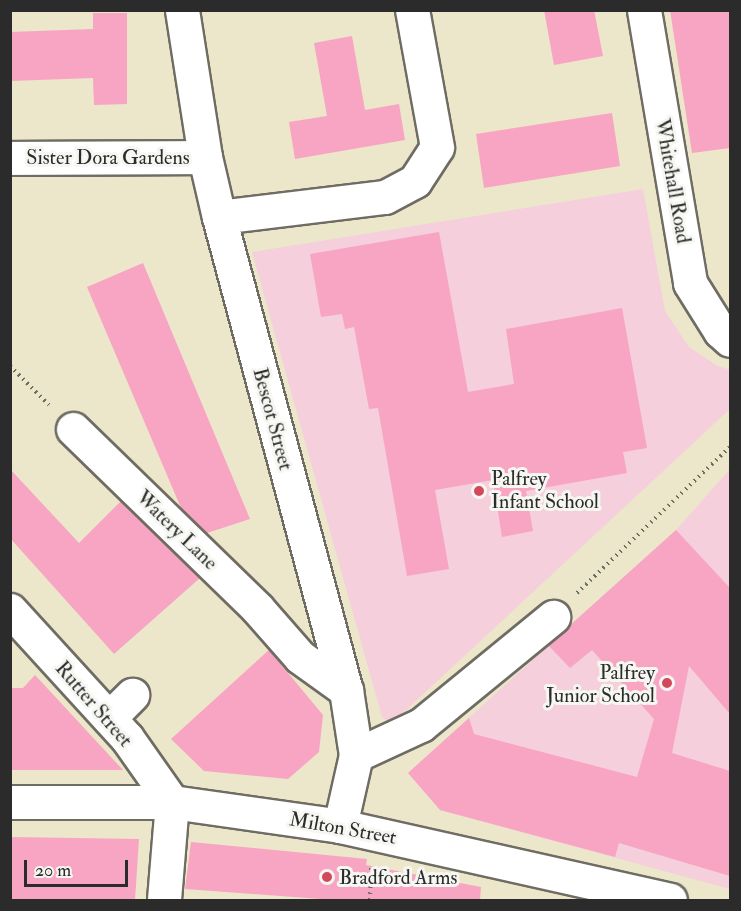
<!DOCTYPE html>
<html>
<head>
<meta charset="utf-8">
<style>
	body { margin:0 }
	#map { position:relative; width:741px; height:911px; overflow:hidden; background:#ece6cb; font-family:"IM FELL Double Pica",serif }
	div>[style] { position:absolute }
	[style*='--x'] { left:calc(var(--x)*1px); top:calc(var(--y)*1px); width:calc(var(--w)*1px); rotate:calc(var(--a)*1deg) }
	.built>* { inset:0; background:#f5cfdb }
	.building>* { inset:0; background:#f8a4c3 }
	.path>* { height:4px; margin-top:-2px; transform-origin:0; background:repeating-linear-gradient(90deg,#6f6c63 0 1.5px,transparent 0 6px) }
	.roads { filter:drop-shadow(2px 0 #6f6c63) drop-shadow(-2px 0 #6f6c63) drop-shadow(0 2px #6f6c63) drop-shadow(0 -2px #6f6c63) }
	.minor>* { height:33px; margin:-16.5px; padding:0 16.5px; transform-origin:16.5px; border-radius:16.5px; background:#fff }
	.dots>* { width:16px; height:16px; translate:-50% -50%; box-sizing:border-box; border:3px solid #f6f6f2; border-radius:50% }
	span { translate:-50% -50%; white-space:nowrap; text-align:center; line-height:1.15; -webkit-text-stroke:6px #f6f6f2; paint-order:stroke }
	.street-label { font-size:20px; color:#2b2b2b }
	.poi-label { font-size:20px; color:#2b2b2b }
	.left { translate:0 -50%; text-align:left }
	.right { translate:-100% -50%; text-align:right }
	.frame { position:absolute; inset:0; border:12px solid #2b2b2b; pointer-events:none }
	.scale { position:absolute; left:24px; top:860px; width:104px; height:27px; box-sizing:border-box; border:3px solid #2b2b2b; border-top:0; padding-left:8px; font-size:18px; line-height:21px; white-space:nowrap; color:#2b2b2b; -webkit-text-stroke:4px #f6f6f2; paint-order:stroke }
</style>
</head>
<body>
<div id="map">
	<div class="built">
		<div style="clip-path:polygon(643px 189px,665px 311px,689px 347px,716px 365px,730px 370px,730px 409px,391px 724px,382px 717px,252px 252px)"></div>
		<div style="clip-path:polygon(730px 469px,730px 889px,440px 810px,408px 773px,676px 530px)"></div>
	</div>
	<div class="building">
		<div style="clip-path:polygon(544px 10px,594px 10px,603px 56px,554px 65px)"></div>
		<div style="clip-path:polygon(670px 10px,730px 10px,730px 148px,692px 153px)"></div>
		<div style="clip-path:polygon(93px 13px,127px 13px,127px 104px,94px 105px,93px 78px,10px 81px,10px 32px,93px 29px)"></div>
		<div style="clip-path:polygon(352px 36px,365px 110px,399px 104px,405px 140px,295px 159px,289px 122px,327px 116px,314px 43px)"></div>
		<div style="clip-path:polygon(612px 113px,620px 166px,484px 188px,476px 134px)"></div>
		<div style="clip-path:polygon(439px 232px,468px 392px,514px 384px,506px 329px,622px 308px,647px 448px,623px 452px,627px 473px,526px 491px,533px 531px,502px 537px,493px 480px,435px 490px,449px 569px,407px 576px,378px 408px,369px 409px,354px 327px,345px 329px,342px 314px,321px 317px,310px 254px)"></div>
		<div style="clip-path:polygon(143px 263px,250px 519px,207px 533px,181px 508px,87px 287px)"></div>
		<div style="clip-path:polygon(10px 469px,79px 543px,121px 501px,200px 578px,114px 654px,10px 538px)"></div>
		<div style="clip-path:polygon(676px 530px,730px 588px,730px 714px,689px 666px,672px 753px,730px 771px,730px 876px,619px 843px,615px 857px,440px 810px,408px 773px,469px 718px,474px 734px,637px 777px,654px 719px,592px 650px,570px 668px,548px 645px)"></div>
		<div style="clip-path:polygon(269px 650px,323px 715px,319px 752px,288px 779px,204px 771px,171px 739px)"></div>
		<div style="clip-path:polygon(35px 675px,123px 770px,10px 770px,10px 688px,23px 688px)"></div>
		<div style="clip-path:polygon(10px 837px,139px 839px,135px 900px,10px 900px)"></div>
		<div style="clip-path:polygon(191px 842px,367px 859px,366px 865px,481px 887px,480px 900px,334px 900px,185px 889px)"></div>
	</div>
	<div class="path">
		<div style="--x:10;--y:366;--w:55;--a:45"></div>
		<div style="--x:577;--y:593;--w:211;--a:-43.7"></div>
		<div style="--x:370;--y:900;--w:32;--a:-88"></div>
	</div>
	<div class="roads">
		<div class="minor">
			<div style="--x:182;--y:10;--w:149;--a:81.1"></div>
			<div style="--x:205;--y:157;--w:62;--a:76.9"></div>
			<div style="--x:219;--y:217;--w:490;--a:75"></div>
			<div style="--x:346;--y:690;--w:66;--a:81.3"></div>
			<div style="--x:356;--y:755;--w:73;--a:102.7"></div>
			<div style="--x:644;--y:10;--w:277;--a:80.4"></div>
			<div style="--x:690;--y:283;--w:57;--a:58"></div>
			<div style="--x:720;--y:331;--w:13;--a:42"></div>
			<div style="--x:10;--y:158;--w:195;--a:-0.3"></div>
			<div style="--x:219;--y:217;--w:167;--a:-6.9"></div>
			<div style="--x:385;--y:197;--w:34;--a:-28"></div>
			<div style="--x:415;--y:181;--w:40;--a:-57.1"></div>
			<div style="--x:437;--y:147;--w:139;--a:-100.3"></div>
			<div style="--x:73;--y:429;--w:257;--a:44.2"></div>
			<div style="--x:257;--y:608;--w:65;--a:48.7"></div>
			<div style="--x:300;--y:657;--w:57;--a:35.7"></div>
			<div style="--x:10;--y:610;--w:173;--a:47.6"></div>
			<div style="--x:127;--y:738;--w:78;--a:54.9"></div>
			<div style="--x:172;--y:802;--w:98;--a:94.7"></div>
			<div style="--x:109;--y:718;--w:33;--a:-45"></div>
			<div style="--x:356;--y:755;--w:72;--a:-24.8"></div>
			<div style="--x:421;--y:725;--w:171;--a:-39.3"></div>
			<div style="--x:10;--y:802;--w:162;--a:0"></div>
			<div style="--x:172;--y:802;--w:170;--a:8.1"></div>
			<div style="--x:340;--y:826;--w:338;--a:12.6"></div>
		</div>
	</div>
	<div class="dots">
		<div style="left:479px;top:491px;background:#d1495b"></div>
		<div style="left:667px;top:683px;background:#d1495b"></div>
		<div style="left:327px;top:877px;background:#d1495b"></div>
	</div>
	<div class="street-label">
		<span style="left:108px;top:157px">Sister Dora Gardens</span>
		<span style="left:673px;top:181px;rotate:80deg">Whitehall Road</span>
		<span style="left:273px;top:419px;rotate:75deg">Bescot Street</span>
		<span style="left:177px;top:530px;rotate:44deg">Watery Lane</span>
		<span style="left:94px;top:704px;rotate:49deg">Rutter Street</span>
		<span style="left:343px;top:828px;rotate:10deg">Milton Street</span>
	</div>
	<div class="poi-label">
		<span class="left" style="left:491px;top:490px">Palfrey<br>Infant School</span>
		<span class="right" style="left:655px;top:684px">Palfrey<br>Junior School</span>
		<span class="left" style="left:339px;top:877px">Bradford Arms</span>
	</div>
	<div class="frame"></div>
	<div class="scale">20 m</div>
</div>
</body>
</html>
